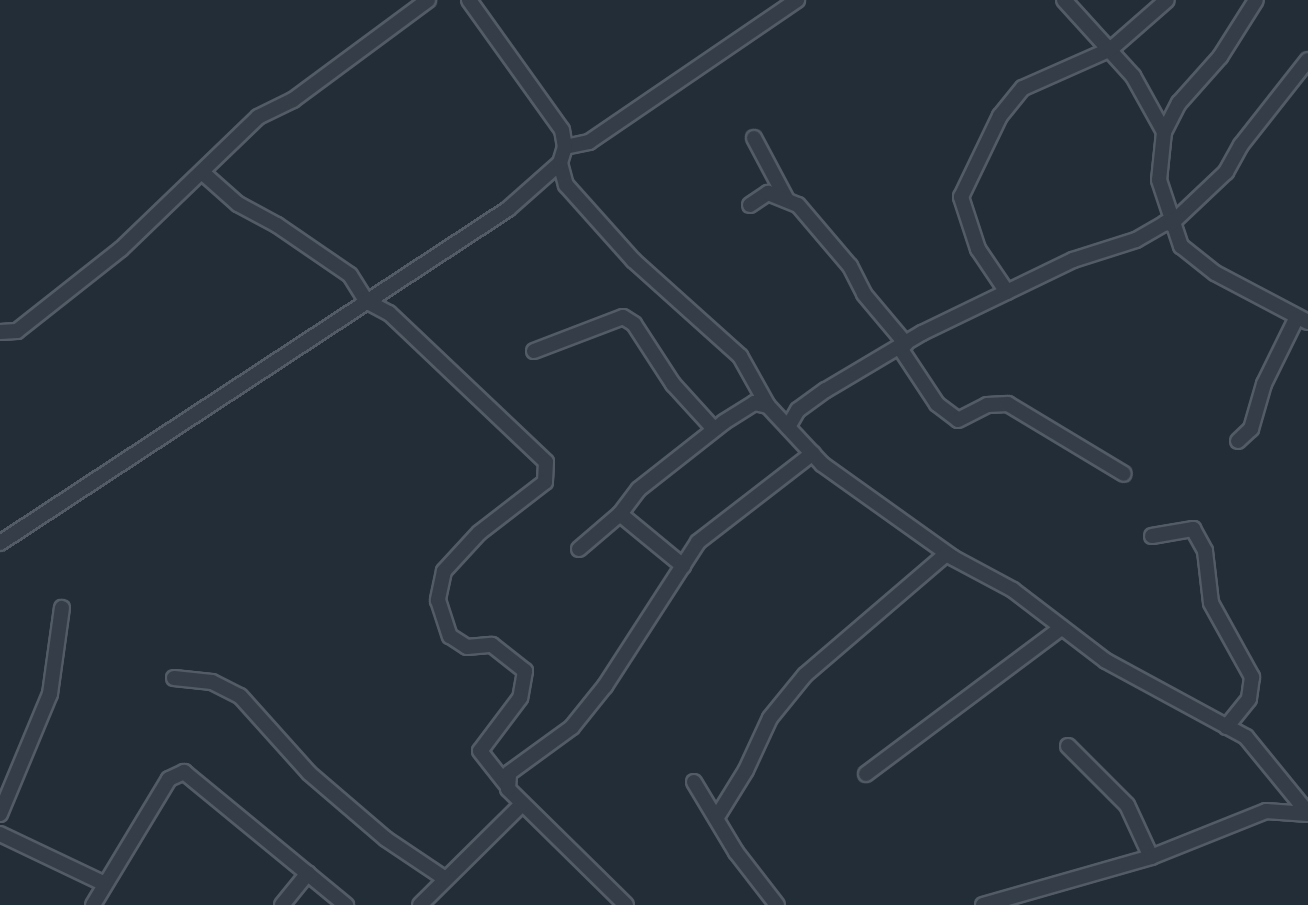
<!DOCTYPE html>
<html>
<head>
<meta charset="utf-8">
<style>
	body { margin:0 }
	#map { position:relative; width:1308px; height:905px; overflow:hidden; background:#222d38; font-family:Rubik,sans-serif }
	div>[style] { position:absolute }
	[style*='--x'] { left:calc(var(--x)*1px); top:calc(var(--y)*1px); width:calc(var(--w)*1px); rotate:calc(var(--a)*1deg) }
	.roads { filter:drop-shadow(2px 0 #535c66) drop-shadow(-2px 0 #535c66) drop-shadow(0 2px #535c66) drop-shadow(0 -2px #535c66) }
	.minor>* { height:14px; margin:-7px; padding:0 7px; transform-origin:7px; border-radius:7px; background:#353e48 }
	span { translate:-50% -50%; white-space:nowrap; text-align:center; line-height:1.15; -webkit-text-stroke:8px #1b232d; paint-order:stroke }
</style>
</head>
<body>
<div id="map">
	<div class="roads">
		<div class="minor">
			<div style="--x:1064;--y:0;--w:103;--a:47.8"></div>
			<div style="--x:1133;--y:76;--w:64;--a:61"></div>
			<div style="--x:1164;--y:132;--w:48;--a:95.9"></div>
			<div style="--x:1159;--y:180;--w:70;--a:71.6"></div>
			<div style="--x:1181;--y:246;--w:43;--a:38.5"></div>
			<div style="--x:1215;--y:273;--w:105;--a:27.8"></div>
			<div style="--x:1164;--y:132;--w:33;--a:-63"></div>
			<div style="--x:1179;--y:103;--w:62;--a:-48.3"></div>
			<div style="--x:1220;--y:57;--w:67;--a:-57.7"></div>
			<div style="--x:754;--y:138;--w:70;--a:62"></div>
			<div style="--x:565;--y:147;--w:25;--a:-12"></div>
			<div style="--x:589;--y:142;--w:252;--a:-34.3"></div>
			<div style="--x:560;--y:163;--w:23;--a:75"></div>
			<div style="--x:566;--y:185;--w:101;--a:48.2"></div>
			<div style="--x:633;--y:260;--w:144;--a:41.9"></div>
			<div style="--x:740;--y:356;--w:57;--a:60.8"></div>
			<div style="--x:768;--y:406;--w:79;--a:47"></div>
			<div style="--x:822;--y:464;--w:162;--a:35.5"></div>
			<div style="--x:203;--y:173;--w:47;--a:41.5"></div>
			<div style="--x:238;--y:204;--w:44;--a:28.3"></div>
			<div style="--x:277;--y:225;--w:88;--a:34.4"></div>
			<div style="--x:350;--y:275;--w:31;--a:58"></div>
			<div style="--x:366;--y:301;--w:26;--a:28"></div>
			<div style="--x:389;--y:313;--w:216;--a:43.5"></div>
			<div style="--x:546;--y:462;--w:20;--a:93"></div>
			<div style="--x:545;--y:482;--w:83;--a:142.3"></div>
			<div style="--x:479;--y:533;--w:52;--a:132.6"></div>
			<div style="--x:444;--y:571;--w:30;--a:102"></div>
			<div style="--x:438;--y:600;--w:38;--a:72"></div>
			<div style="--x:450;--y:636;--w:20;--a:33"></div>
			<div style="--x:467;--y:647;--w:25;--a:-5"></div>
			<div style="--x:492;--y:645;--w:42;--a:38.2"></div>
			<div style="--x:525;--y:671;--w:27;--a:100"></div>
			<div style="--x:520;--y:698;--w:66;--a:127"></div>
			<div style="--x:480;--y:751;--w:42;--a:51.8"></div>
			<div style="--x:750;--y:205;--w:22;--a:-34"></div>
			<div style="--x:768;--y:193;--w:32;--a:22"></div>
			<div style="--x:798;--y:205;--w:80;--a:49.6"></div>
			<div style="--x:850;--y:266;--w:31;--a:63"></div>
			<div style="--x:864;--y:294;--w:65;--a:50"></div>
			<div style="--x:1007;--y:292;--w:52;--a:-124"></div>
			<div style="--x:978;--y:249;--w:55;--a:-108.1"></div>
			<div style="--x:961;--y:197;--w:90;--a:-64.3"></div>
			<div style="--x:1000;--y:116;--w:36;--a:-51"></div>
			<div style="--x:1023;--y:88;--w:96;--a:-23.9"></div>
			<div style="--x:1111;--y:49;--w:74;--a:-41.2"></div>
			<div style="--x:0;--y:332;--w:17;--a:-3"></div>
			<div style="--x:17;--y:331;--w:132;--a:-38.3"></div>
			<div style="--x:121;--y:249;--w:190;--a:-43.9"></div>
			<div style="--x:258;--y:117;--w:39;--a:-26"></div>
			<div style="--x:293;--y:100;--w:168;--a:-36.5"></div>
			<div style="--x:900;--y:348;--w:67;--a:56.5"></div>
			<div style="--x:937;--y:404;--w:26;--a:37"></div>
			<div style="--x:958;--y:420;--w:33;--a:-27"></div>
			<div style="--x:987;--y:405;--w:21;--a:-3"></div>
			<div style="--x:1008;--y:404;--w:135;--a:31.1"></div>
			<div style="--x:534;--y:351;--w:95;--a:-20.9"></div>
			<div style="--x:623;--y:317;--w:13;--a:32"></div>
			<div style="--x:634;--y:324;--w:72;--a:57"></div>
			<div style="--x:673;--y:384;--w:61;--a:47.7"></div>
			<div style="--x:788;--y:427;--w:20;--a:-60"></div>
			<div style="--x:798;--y:410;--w:34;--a:-36"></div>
			<div style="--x:826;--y:390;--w:112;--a:-30.7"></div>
			<div style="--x:922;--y:333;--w:168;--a:-25.8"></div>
			<div style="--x:1073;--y:260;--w:66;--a:-17.6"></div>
			<div style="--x:1136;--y:240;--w:34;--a:-30"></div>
			<div style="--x:1165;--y:223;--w:6;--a:9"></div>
			<div style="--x:1171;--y:224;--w:76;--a:-43.4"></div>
			<div style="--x:1226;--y:172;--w:31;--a:-61"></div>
			<div style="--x:1241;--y:145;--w:108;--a:-51.8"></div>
			<div style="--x:1238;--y:441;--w:18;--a:-43"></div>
			<div style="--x:1251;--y:429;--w:47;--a:-73.9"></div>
			<div style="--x:1264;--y:384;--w:72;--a:-63.8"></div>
			<div style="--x:620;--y:514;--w:82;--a:39.5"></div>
			<div style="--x:1152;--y:536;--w:42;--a:-9.7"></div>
			<div style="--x:1193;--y:529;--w:25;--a:61"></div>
			<div style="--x:1205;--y:551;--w:52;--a:83.4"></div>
			<div style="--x:1211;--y:603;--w:85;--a:61"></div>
			<div style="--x:1252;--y:677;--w:22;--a:98"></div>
			<div style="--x:1249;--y:699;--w:36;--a:129"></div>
			<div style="--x:0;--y:543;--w:608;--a:-33.32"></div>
			<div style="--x:508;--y:209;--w:69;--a:-41.5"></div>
			<div style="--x:560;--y:163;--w:17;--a:-73"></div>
			<div style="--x:565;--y:147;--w:17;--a:-100"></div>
			<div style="--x:562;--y:130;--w:160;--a:-125.6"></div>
			<div style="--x:579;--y:549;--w:54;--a:-40.5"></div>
			<div style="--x:620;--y:514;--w:31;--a:-53"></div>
			<div style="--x:639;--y:489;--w:108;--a:-38.2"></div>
			<div style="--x:724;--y:422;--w:36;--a:-32"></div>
			<div style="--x:754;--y:403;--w:14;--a:12"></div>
			<div style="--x:174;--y:678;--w:38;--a:6"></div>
			<div style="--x:212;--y:682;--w:31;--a:27"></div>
			<div style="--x:240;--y:696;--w:103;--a:48.1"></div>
			<div style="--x:309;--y:773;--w:101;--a:40.6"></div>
			<div style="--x:386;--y:839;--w:70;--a:33.9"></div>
			<div style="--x:1068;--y:746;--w:83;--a:45"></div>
			<div style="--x:1127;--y:805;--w:57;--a:65.2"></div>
			<div style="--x:866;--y:774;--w:244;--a:-36.8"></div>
			<div style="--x:694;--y:782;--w:82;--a:59"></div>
			<div style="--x:736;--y:852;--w:67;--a:52.3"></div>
			<div style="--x:0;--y:814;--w:130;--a:-67.4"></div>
			<div style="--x:50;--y:694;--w:87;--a:-82.1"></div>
			<div style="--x:717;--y:817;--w:55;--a:-58.3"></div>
			<div style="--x:746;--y:770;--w:57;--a:-65.2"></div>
			<div style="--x:770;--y:718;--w:55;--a:-50.9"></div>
			<div style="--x:805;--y:675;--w:186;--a:-40.6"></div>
			<div style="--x:946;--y:554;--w:76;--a:28.2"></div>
			<div style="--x:1013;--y:590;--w:117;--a:37.4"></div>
			<div style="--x:1106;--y:661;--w:159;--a:28.5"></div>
			<div style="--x:1246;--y:737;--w:98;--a:50.8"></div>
			<div style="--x:0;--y:834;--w:116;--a:25.5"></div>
			<div style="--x:93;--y:905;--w:147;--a:-58.9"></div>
			<div style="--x:169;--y:779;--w:17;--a:-25"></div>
			<div style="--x:184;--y:772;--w:210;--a:39.4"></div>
			<div style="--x:282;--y:905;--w:41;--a:-50.9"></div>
			<div style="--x:420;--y:905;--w:144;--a:-44.7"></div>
			<div style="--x:626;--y:905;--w:165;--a:-135.5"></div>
			<div style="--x:508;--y:789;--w:16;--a:-86"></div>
			<div style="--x:509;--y:773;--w:78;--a:-36.1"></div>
			<div style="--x:572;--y:727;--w:53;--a:-51.2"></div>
			<div style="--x:605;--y:686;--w:171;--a:-57.1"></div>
			<div style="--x:698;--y:542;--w:145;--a:-37.7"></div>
			<div style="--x:983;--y:905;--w:175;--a:-15.9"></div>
			<div style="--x:1151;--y:857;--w:124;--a:-21.8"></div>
			<div style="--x:1266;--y:811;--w:42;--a:4.1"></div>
		</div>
	</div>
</div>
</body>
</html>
